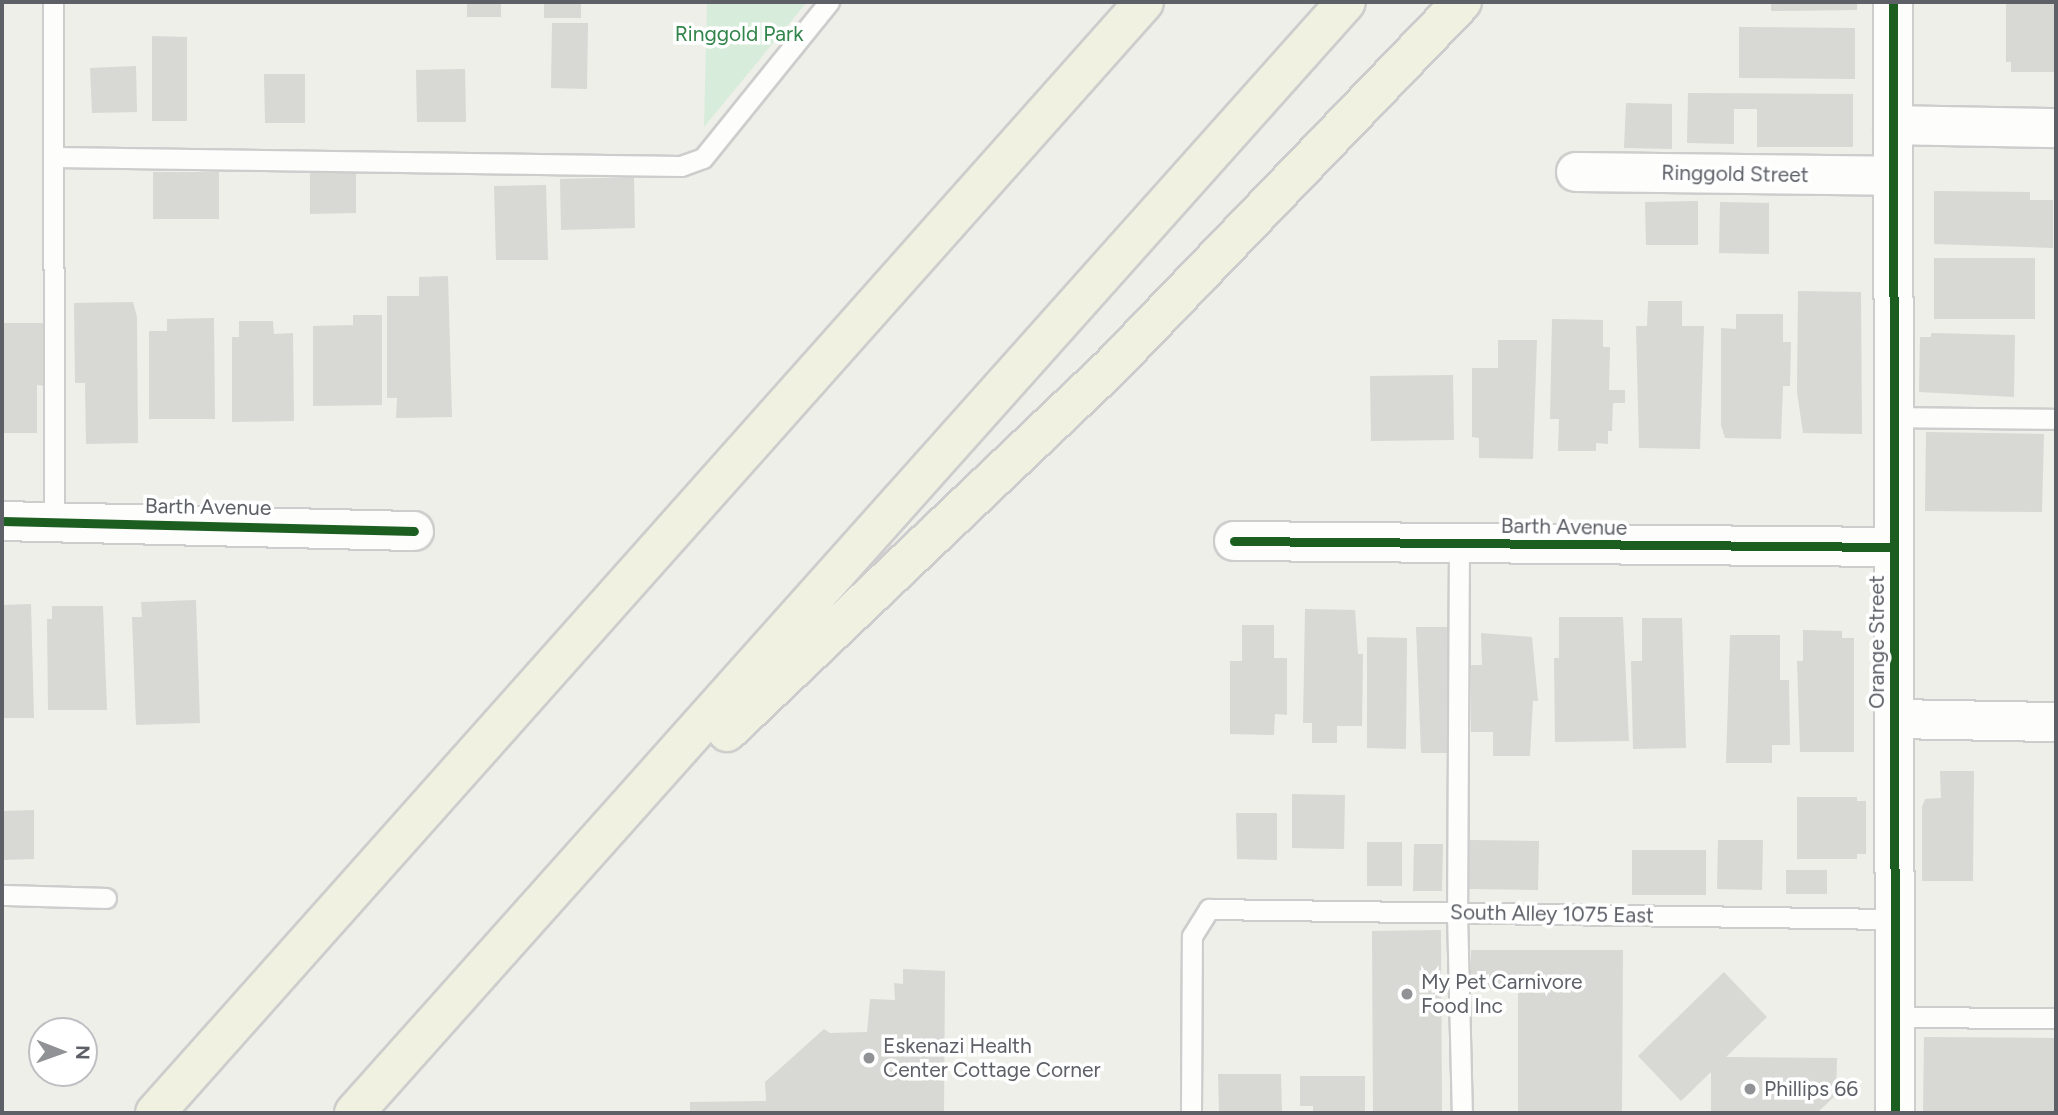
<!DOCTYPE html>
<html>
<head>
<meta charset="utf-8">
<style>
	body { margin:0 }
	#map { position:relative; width:2058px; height:1115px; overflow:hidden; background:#efefe9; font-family:Figtree,sans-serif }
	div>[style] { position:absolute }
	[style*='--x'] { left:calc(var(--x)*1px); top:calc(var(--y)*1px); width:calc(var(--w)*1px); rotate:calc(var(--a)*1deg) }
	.green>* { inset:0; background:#d7ecda }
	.building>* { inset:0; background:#d8d8d4 }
	.roads { filter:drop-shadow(2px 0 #cccdcc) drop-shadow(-2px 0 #cccdcc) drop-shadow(0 2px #cccdcc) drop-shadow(0 -2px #cccdcc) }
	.service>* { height:19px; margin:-9.5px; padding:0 9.5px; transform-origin:9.5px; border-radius:9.5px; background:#fdfdfc }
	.minor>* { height:38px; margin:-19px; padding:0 19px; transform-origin:19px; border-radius:19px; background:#fdfdfc }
	.motorway>* { height:38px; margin:-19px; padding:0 19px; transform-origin:19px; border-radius:19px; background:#f1f1e2 }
	.cycleway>* { height:9px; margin:-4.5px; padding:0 4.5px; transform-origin:4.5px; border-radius:4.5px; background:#1b5e20 }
	.dots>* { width:19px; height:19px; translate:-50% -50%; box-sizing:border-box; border:4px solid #fff; border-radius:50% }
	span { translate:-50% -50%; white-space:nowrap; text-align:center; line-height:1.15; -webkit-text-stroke:7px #fff; paint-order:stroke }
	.park-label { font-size:21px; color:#31844a }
	.street-label { font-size:21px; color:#5e6068 }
	.poi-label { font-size:21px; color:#5e6068 }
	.left { translate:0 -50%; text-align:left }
	.frame { position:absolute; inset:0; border:4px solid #5e6068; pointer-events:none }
	.north { position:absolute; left:28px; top:1017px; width:70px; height:70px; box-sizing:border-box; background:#fff; border:2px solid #bfbfc3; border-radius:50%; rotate:91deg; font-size:19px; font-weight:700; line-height:28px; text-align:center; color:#5e6068 }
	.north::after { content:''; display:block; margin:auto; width:24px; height:32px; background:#919295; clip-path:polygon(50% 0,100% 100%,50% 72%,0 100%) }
</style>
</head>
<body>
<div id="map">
	<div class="green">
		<div style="clip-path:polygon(707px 2px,807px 2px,704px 127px)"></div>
	</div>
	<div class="building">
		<div style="clip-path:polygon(467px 2px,501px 2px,501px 17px,467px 17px)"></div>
		<div style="clip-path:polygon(544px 2px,581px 2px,581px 18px,544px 18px)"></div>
		<div style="clip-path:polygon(1771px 2px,1857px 2px,1857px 10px,1771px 11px)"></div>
		<div style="clip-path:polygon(2006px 2px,2056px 2px,2056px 72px,2011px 72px,2011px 62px,2006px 62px)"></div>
		<div style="clip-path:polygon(552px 23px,588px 23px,587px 89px,551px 88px)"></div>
		<div style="clip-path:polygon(1739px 27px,1855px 28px,1855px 79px,1739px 78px)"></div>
		<div style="clip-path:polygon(152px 36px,187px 37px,187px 121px,152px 121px)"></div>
		<div style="clip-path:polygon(136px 66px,137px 112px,92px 113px,90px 68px)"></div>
		<div style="clip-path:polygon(465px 69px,466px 122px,417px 122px,416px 70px)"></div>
		<div style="clip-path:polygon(264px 74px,305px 74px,305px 123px,265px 123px)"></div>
		<div style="clip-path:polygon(1688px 93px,1853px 94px,1853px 147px,1757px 147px,1757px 109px,1734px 109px,1734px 144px,1687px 143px)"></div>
		<div style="clip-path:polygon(1626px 103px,1672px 104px,1672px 149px,1624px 148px)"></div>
		<div style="clip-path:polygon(310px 170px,356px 170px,356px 213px,310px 214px)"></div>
		<div style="clip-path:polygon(153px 172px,219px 172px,219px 219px,153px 219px)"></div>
		<div style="clip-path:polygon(634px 177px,635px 228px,561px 230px,560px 179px)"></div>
		<div style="clip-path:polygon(546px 185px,548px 260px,496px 260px,494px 186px)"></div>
		<div style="clip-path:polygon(1934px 191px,2030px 192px,2030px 200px,2053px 200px,2053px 248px,1934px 244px)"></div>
		<div style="clip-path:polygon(1698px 201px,1698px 245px,1646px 245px,1645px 202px)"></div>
		<div style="clip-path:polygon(1720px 202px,1769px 203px,1769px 254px,1719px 253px)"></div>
		<div style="clip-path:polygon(1934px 258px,2035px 258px,2035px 319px,1934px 319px)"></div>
		<div style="clip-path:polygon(448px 276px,452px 417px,396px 418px,397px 398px,387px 398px,387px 296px,419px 296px,419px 277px)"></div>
		<div style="clip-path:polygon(1798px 291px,1861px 292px,1862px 434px,1803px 433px,1797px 392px)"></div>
		<div style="clip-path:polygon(1648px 301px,1682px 301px,1682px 326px,1704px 326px,1700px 449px,1639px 448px,1636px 326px,1647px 326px)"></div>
		<div style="clip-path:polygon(133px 302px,137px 317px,138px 443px,86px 444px,85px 383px,75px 383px,74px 303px)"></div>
		<div style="clip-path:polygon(1736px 314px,1783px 314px,1783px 342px,1791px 342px,1790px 386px,1783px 386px,1781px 439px,1725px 438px,1721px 425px,1721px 328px,1736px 329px)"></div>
		<div style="clip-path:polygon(353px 315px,382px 315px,382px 405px,313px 406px,313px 326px,353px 325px)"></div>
		<div style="clip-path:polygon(214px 318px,215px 419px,149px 419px,149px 331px,167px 331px,167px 319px)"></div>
		<div style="clip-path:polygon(1552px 319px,1603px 320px,1603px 347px,1610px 347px,1609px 390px,1625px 390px,1625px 403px,1613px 403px,1612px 431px,1608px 431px,1608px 444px,1596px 443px,1596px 451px,1558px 451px,1559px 419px,1550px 419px)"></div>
		<div style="clip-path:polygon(239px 321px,273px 321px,274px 334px,293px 333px,294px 421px,232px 422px,232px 337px,239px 337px)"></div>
		<div style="clip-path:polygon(2px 323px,46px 323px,46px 386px,37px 385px,37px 433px,2px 433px)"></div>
		<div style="clip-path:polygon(1931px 333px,2015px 335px,2014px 397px,1919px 392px,1920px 337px,1931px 337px)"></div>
		<div style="clip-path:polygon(1498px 340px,1537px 340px,1533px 459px,1479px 458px,1479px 438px,1472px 437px,1472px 368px,1498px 368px)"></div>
		<div style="clip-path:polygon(1453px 375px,1454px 440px,1371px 441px,1370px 376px)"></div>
		<div style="clip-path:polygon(1926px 432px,2044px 434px,2042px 512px,1925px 511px)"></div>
		<div style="clip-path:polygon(196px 600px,200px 723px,136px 725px,132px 617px,142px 617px,141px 602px)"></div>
		<div style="clip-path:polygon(31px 604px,34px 718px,2px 718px,2px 605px)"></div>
		<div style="clip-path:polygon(52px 606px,103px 606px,107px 710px,48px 710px,47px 619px,52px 619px)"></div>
		<div style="clip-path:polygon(1305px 609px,1355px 610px,1358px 654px,1363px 654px,1362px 726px,1337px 726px,1337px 743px,1312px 743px,1312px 723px,1303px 723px)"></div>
		<div style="clip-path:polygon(1559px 617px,1623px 617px,1629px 741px,1555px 742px,1554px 658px,1559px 658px)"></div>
		<div style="clip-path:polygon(1642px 618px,1682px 618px,1686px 748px,1633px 749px,1631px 661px,1642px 661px)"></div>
		<div style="clip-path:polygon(1242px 625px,1274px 625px,1274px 658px,1287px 658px,1287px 715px,1275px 714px,1274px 735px,1230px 734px,1230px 661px,1242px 661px)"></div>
		<div style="clip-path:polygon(1416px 627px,1449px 627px,1449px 753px,1421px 753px)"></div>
		<div style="clip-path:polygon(1803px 630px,1842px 631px,1842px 638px,1854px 638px,1854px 752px,1800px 752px,1797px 661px,1803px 661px)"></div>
		<div style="clip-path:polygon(1481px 633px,1532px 637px,1538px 701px,1533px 701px,1530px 756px,1493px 756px,1493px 732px,1471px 732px,1471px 665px,1482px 665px)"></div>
		<div style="clip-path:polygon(1730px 635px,1780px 635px,1780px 680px,1789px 680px,1790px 745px,1772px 745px,1772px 763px,1726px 763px)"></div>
		<div style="clip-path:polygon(1367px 637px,1407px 638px,1406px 749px,1367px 748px)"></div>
		<div style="clip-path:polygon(1940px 771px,1974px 771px,1973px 881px,1922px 881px,1922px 807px,1925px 799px,1941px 798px)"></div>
		<div style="clip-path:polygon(1292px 794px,1345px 795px,1344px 849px,1292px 848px)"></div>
		<div style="clip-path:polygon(1797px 797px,1857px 797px,1857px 801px,1866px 801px,1866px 854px,1857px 854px,1857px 859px,1797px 859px)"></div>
		<div style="clip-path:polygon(34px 810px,34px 859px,2px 860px,2px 811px)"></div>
		<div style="clip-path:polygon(1236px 813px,1277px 813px,1277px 860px,1237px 859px)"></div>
		<div style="clip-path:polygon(1470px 840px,1539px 841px,1538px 890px,1469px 889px)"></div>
		<div style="clip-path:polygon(1718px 840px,1763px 840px,1762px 890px,1717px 889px)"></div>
		<div style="clip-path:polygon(1367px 842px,1402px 842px,1402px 886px,1367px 886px)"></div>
		<div style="clip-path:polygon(1414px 844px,1443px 844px,1442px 891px,1413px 891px)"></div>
		<div style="clip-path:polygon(1632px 850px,1706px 850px,1706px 895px,1632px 895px)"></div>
		<div style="clip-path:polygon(1786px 870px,1827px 870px,1827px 894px,1786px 894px)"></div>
		<div style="clip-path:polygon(1441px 930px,1442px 1113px,1373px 1113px,1372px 931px)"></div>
		<div style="clip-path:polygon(1471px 950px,1623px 950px,1622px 1113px,1518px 1113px,1518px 989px,1471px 989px)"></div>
		<div style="clip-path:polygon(903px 969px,945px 971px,944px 1113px,690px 1113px,690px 1102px,766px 1101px,765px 1082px,824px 1029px,830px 1033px,867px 1032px,870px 999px,895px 1000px,894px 983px,903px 984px)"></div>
		<div style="clip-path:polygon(1724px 972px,1767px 1017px,1726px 1057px,1837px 1058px,1836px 1095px,1817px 1113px,1711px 1113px,1711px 1072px,1681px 1101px,1638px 1056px)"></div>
		<div style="clip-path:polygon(1924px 1037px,2056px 1038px,2056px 1113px,1923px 1113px)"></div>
		<div style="clip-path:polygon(1218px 1074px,1281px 1074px,1282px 1113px,1219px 1113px)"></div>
		<div style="clip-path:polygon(1300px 1076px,1365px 1076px,1365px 1113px,1313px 1113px,1313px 1106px,1300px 1106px)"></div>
	</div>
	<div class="roads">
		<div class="service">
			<div style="--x:53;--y:2;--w:520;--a:89.89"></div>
			<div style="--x:55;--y:157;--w:626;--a:0.82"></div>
			<div style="--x:681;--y:166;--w:23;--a:-20"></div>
			<div style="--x:703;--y:158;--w:201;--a:-51.1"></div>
			<div style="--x:1894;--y:417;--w:162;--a:0.7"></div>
			<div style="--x:1459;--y:543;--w:370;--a:90.3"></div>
			<div style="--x:1457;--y:913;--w:200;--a:88.6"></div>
			<div style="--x:2;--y:895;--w:104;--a:1.7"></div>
			<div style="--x:1895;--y:1017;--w:161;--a:0.4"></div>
			<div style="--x:1191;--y:1113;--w:177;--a:-89.7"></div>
			<div style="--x:1192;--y:936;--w:32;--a:-58"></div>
			<div style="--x:1209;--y:909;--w:686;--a:0.84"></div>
		</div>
		<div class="minor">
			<div style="--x:1893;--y:2;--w:1111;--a:89.9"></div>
			<div style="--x:1893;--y:125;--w:163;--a:1.1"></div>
			<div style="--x:1576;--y:172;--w:317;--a:0.7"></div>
			<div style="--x:2;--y:521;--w:412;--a:1.4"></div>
			<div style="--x:1234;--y:541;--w:660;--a:0.52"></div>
			<div style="--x:1895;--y:719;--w:161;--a:1.1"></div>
		</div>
		<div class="motorway">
			<div style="--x:727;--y:732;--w:530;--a:-43.55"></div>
			<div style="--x:1111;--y:367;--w:506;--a:-46.12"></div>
			<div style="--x:155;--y:1113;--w:1487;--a:-48.32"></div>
			<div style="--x:354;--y:1113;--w:1489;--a:-48.24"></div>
		</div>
	</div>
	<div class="cycleway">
		<div style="--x:1893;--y:2;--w:1111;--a:89.9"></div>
		<div style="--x:2;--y:521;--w:412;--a:1.4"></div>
		<div style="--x:1234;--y:541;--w:660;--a:0.52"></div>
	</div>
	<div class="dots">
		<div style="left:1407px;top:994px;background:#919295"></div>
		<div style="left:869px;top:1058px;background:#919295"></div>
		<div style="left:1750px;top:1089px;background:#919295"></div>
	</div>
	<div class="park-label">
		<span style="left:739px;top:34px">Ringgold Park</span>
	</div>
	<div class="street-label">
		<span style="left:1735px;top:174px;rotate:1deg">Ringgold Street</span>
		<span style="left:208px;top:507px;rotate:1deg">Barth Avenue</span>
		<span style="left:1564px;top:527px;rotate:1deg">Barth Avenue</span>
		<span style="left:1877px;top:642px;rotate:-90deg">Orange Street</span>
		<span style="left:1552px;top:914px;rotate:1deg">South Alley 1075 East</span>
	</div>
	<div class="poi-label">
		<span class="left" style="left:1421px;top:994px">My Pet Carnivore<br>Food Inc</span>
		<span class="left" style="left:883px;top:1058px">Eskenazi Health<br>Center Cottage Corner</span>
		<span class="left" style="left:1764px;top:1089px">Phillips 66</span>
	</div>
	<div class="frame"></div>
	<div class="north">N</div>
</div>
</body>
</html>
